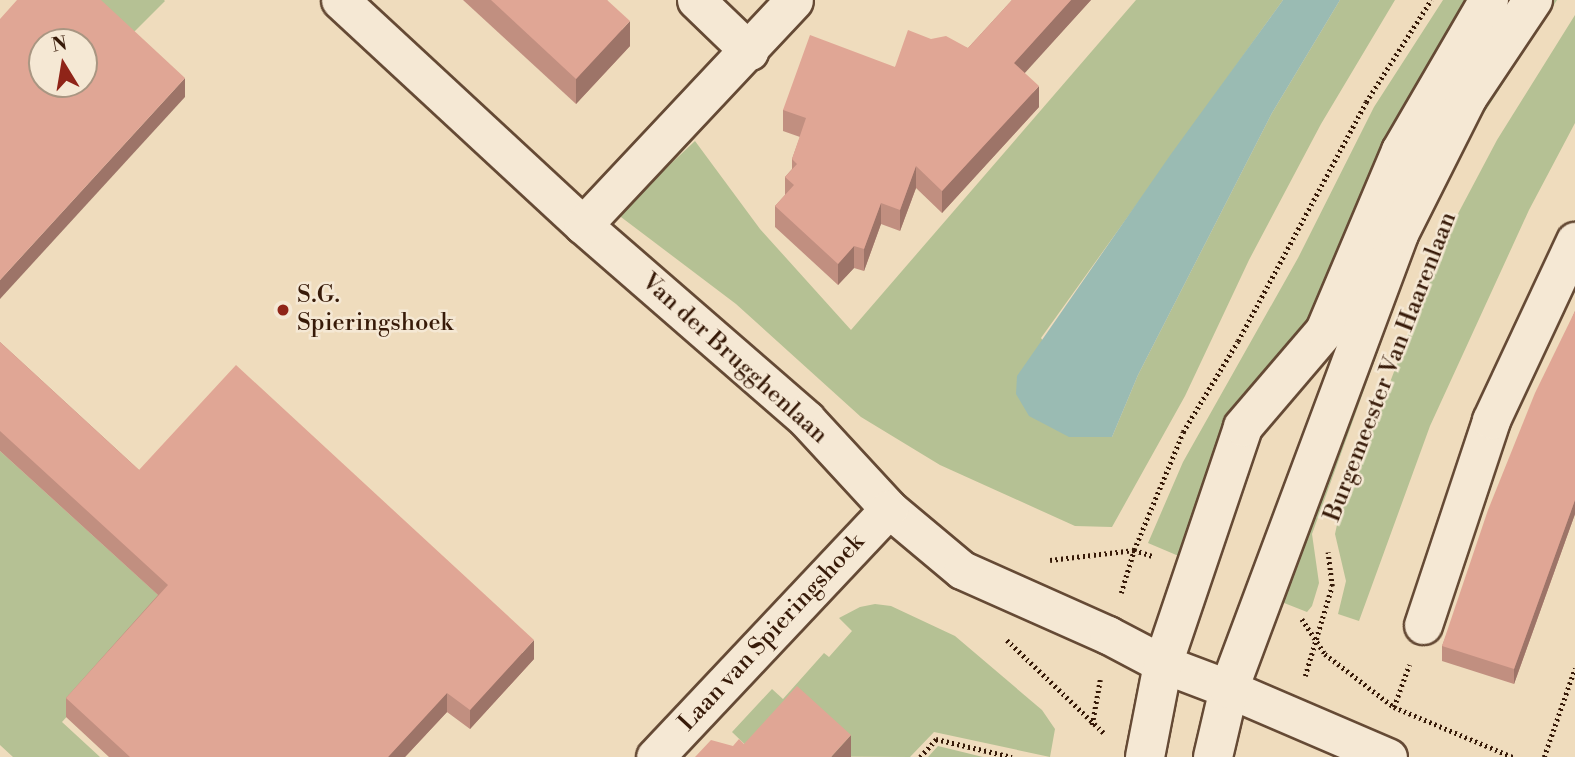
<!DOCTYPE html>
<html>
<head>
<meta charset="utf-8">
<style>
	body { margin:0 }
	#map { position:relative; width:1575px; height:757px; overflow:hidden; background:#efdcbd; font-family:"Libre Bodoni",serif }
	div>[style] { position:absolute }
	[style*='--x'] { left:calc(var(--x)*1px); top:calc(var(--y)*1px); width:calc(var(--w)*1px); rotate:calc(var(--a)*1deg) }
	.green>* { inset:0; background:#b5c194 }
	.water>* { inset:0; background:#9abbb3 }
	.path>* { height:4.5px; margin-top:-2.25px; transform-origin:0; background:repeating-linear-gradient(90deg,#371a08 0 2px,transparent 0 5.5px) }
	.roads { filter:drop-shadow(2px 0 #654a35) drop-shadow(-2px 0 #654a35) drop-shadow(0 2px #654a35) drop-shadow(0 -2px #654a35) }
	.minor>* { height:37px; margin:-18.5px; padding:0 18.5px; transform-origin:18.5px; border-radius:18.5px; background:#f5e8d4 }
	.secondary>* { height:38px; margin:-19px; padding:0 19px; transform-origin:19px; border-radius:19px; background:#f5e8d4 }
	.wall>* { inset:0; background:#c18f80 }
	.shaded-wall>* { inset:0; background:#9d7468 }
	.building>* { inset:0; background:#e0a695 }
	.dots>* { width:19px; height:19px; translate:-50% -50%; box-sizing:border-box; border:4px solid #f5e8d4; border-radius:50% }
	span { translate:-50% -50%; white-space:nowrap; text-align:center; line-height:1.15; -webkit-text-stroke:5px #f5e8d4; paint-order:stroke }
	.poi-label { font-size:24px; color:#371a08 }
	.left { translate:0 -50%; text-align:left }
	.street-label { font-size:24px; color:#371a08 }
	.north { position:absolute; left:28px; top:28px; width:70px; height:70px; box-sizing:border-box; background:#f5e8d4; border:2px solid #a99682; border-radius:50%; rotate:349deg; font-size:19px; font-weight:700; line-height:28px; text-align:center; color:#371a08 }
	.north::after { content:''; display:block; margin:auto; width:24px; height:32px; background:#8f2418; clip-path:polygon(50% 0,100% 100%,50% 72%,0 100%) }
</style>
</head>
<body>
<div id="map">
	<div class="green">
		<div style="clip-path:polygon(81px 0,164px 0,165px 1px,126px 40px)"></div>
		<div style="clip-path:polygon(1136px 0,1283px 0,1041px 338px,1112px 437px,1138px 375px,1272px 113px,1340px 0,1395px 0,1321px 124px,1249px 260px,1185px 396px,1112px 527px,1075px 526px,940px 465px,861px 417px,736px 304px,617px 214px,695px 141px,760px 229px,851px 330px)"></div>
		<div style="clip-path:polygon(1443px 0,1472px 0,1395px 121px,1306px 326px,1181px 557px,1148px 543px,1183px 462px,1298px 258px,1374px 107px)"></div>
		<div style="clip-path:polygon(1548px 0,1557px 0,1466px 141px,1415px 249px,1312px 534px,1319px 583px,1312px 606px,1307px 612px,1274px 599px,1408px 242px,1460px 135px)"></div>
		<div style="clip-path:polygon(1575px 15px,1575px 123px,1529px 210px,1430px 426px,1359px 621px,1338px 614px,1346px 581px,1335px 534px,1338px 520px,1443px 242px,1497px 140px)"></div>
		<div style="clip-path:polygon(0 451px,190px 624px,129px 648px,62px 722px,100px 757px,13px 757px,0 745px)"></div>
		<div style="clip-path:polygon(875px 604px,891px 606px,955px 636px,1042px 710px,1055px 729px,1050px 757px,934px 732px,910px 757px,757px 756px,732px 732px,772px 689px,783px 699px,824px 653px,829px 657px,852px 631px,839px 618px,860px 607px)"></div>
		<div style="clip-path:polygon(938px 746px,983px 757px,928px 757px)"></div>
	</div>
	<div class="water">
		<div style="clip-path:polygon(1283px 0,1340px 0,1272px 113px,1138px 375px,1112px 437px,1069px 437px,1029px 416px,1016px 394px,1017px 376px,1171px 154px)"></div>
	</div>
	<div class="path">
		<div style="--x:1050;--y:560;--w:85;--a:-6.8"></div>
		<div style="--x:1134;--y:550;--w:19;--a:18"></div>
		<div style="--x:1121;--y:593;--w:45;--a:-73.2"></div>
		<div style="--x:1134;--y:550;--w:128;--a:-67.4"></div>
		<div style="--x:1183;--y:432;--w:106;--a:-58.9"></div>
		<div style="--x:1238;--y:341;--w:271;--a:-61.8"></div>
		<div style="--x:1366;--y:102;--w:121;--a:-57.5"></div>
		<div style="--x:1302;--y:619;--w:42;--a:56.7"></div>
		<div style="--x:1325;--y:654;--w:87;--a:37.5"></div>
		<div style="--x:1394;--y:707;--w:129;--a:22.8"></div>
		<div style="--x:1007;--y:640;--w:134;--a:43.8"></div>
		<div style="--x:1305;--y:676;--w:94;--a:-73.3"></div>
		<div style="--x:1332;--y:586;--w:34;--a:-97"></div>
		<div style="--x:1394;--y:707;--w:45;--a:-70.3"></div>
		<div style="--x:1092;--y:725;--w:46;--a:-79.9"></div>
		<div style="--x:920;--y:757;--w:24;--a:-48"></div>
		<div style="--x:936;--y:739;--w:78;--a:13.3"></div>
		<div style="--x:1544;--y:757;--w:94;--a:-70.8"></div>
	</div>
	<div class="roads">
		<div class="minor">
			<div style="--x:340;--y:0;--w:331;--a:42.8"></div>
			<div style="--x:583;--y:225;--w:296;--a:41"></div>
			<div style="--x:806;--y:419;--w:122;--a:47.3"></div>
			<div style="--x:889;--y:509;--w:95;--a:39.9"></div>
			<div style="--x:962;--y:570;--w:160;--a:24"></div>
			<div style="--x:1108;--y:635;--w:62;--a:27.8"></div>
			<div style="--x:1163;--y:664;--w:71;--a:20.7"></div>
			<div style="--x:1229;--y:689;--w:173;--a:23.2"></div>
			<div style="--x:696;--y:0;--w:74;--a:43.9"></div>
			<div style="--x:583;--y:225;--w:308;--a:-46.8"></div>
			<div style="--x:1423;--y:625;--w:216;--a:-71.6"></div>
			<div style="--x:1491;--y:420;--w:198;--a:-64.9"></div>
			<div style="--x:655;--y:757;--w:341;--a:-46.7"></div>
		</div>
		<div class="secondary">
			<div style="--x:1145;--y:757;--w:95;--a:-79"></div>
			<div style="--x:1163;--y:664;--w:250;--a:-71.3"></div>
			<div style="--x:1243;--y:427;--w:126;--a:-49.5"></div>
			<div style="--x:1325;--y:331;--w:195;--a:-67.1"></div>
			<div style="--x:1401;--y:151;--w:175;--a:-59.8"></div>
			<div style="--x:1213;--y:757;--w:70;--a:-76.8"></div>
			<div style="--x:1229;--y:689;--w:486;--a:-69.5"></div>
			<div style="--x:1399;--y:234;--w:153;--a:-63.3"></div>
			<div style="--x:1468;--y:97;--w:117;--a:-56.2"></div>
		</div>
	</div>
	<div class="wall">
		<div style="clip-path:polygon(463px 0,607px 0,630px 46px,576px 104px)"></div>
		<div style="clip-path:polygon(1012px 0,1091px 0,1024px 73px,1039px 107px,942px 213px,916px 188px,900px 231px,881px 224px,864px 271px,854px 268px,838px 285px,775px 227px,775px 206px,785px 195px,785px 177px,792px 169px,792px 159px,800px 137px,783px 131px,783px 110px,895px 67px,931px 39px,968px 48px)"></div>
		<div style="clip-path:polygon(1575px 311px,1575px 514px,1514px 684px,1442px 661px,1442px 646px)"></div>
		<div style="clip-path:polygon(0 342px,139px 470px,534px 659px,470px 729px,447px 712px,405px 757px,109px 757px,66px 717px,66px 698px,158px 595px,0 451px)"></div>
	</div>
	<div class="shaded-wall">
		<div style="clip-path:polygon(1071px 0,1091px 0,1014px 85px,1014px 63px)"></div>
		<div style="clip-path:polygon(630px 21px,630px 46px,576px 104px,576px 79px)"></div>
		<div style="clip-path:polygon(185px 78px,185px 97px,0 299px,0 280px)"></div>
		<div style="clip-path:polygon(1039px 86px,1039px 107px,942px 213px,942px 191px)"></div>
		<div style="clip-path:polygon(916px 166px,916px 188px,900px 231px,900px 210px)"></div>
		<div style="clip-path:polygon(881px 203px,881px 224px,864px 271px,864px 249px)"></div>
		<div style="clip-path:polygon(854px 246px,854px 268px,838px 285px,838px 264px)"></div>
		<div style="clip-path:polygon(1575px 500px,1575px 514px,1514px 684px,1514px 669px)"></div>
		<div style="clip-path:polygon(534px 640px,534px 659px,470px 729px,470px 710px)"></div>
		<div style="clip-path:polygon(447px 693px,447px 712px,405px 757px,388px 757px)"></div>
		<div style="clip-path:polygon(851px 735px,851px 757px,831px 757px)"></div>
	</div>
	<div class="building">
		<div style="clip-path:polygon(evenodd,17px 0,101px 0,185px 78px,0 280px,0 19px,17px 0,42px 42px,84px 42px,84px 84px,42px 84px,42px 42px)"></div>
		<div style="clip-path:polygon(491px 0,607px 0,630px 21px,576px 79px)"></div>
		<div style="clip-path:polygon(1012px 0,1071px 0,1014px 63px,1039px 86px,942px 191px,916px 166px,900px 210px,881px 203px,864px 249px,854px 246px,838px 264px,775px 206px,794px 185px,785px 177px,797px 164px,792px 159px,806px 118px,783px 110px,810px 35px,895px 67px,908px 30px,931px 39px,946px 36px,968px 48px)"></div>
		<div style="clip-path:polygon(1575px 311px,1575px 500px,1514px 669px,1442px 646px,1488px 510px,1535px 393px)"></div>
		<div style="clip-path:polygon(0 342px,139px 470px,236px 365px,534px 640px,470px 710px,447px 693px,388px 757px,130px 757px,66px 698px,168px 585px,0 431px)"></div>
		<div style="clip-path:polygon(797px 686px,851px 735px,831px 757px,695px 757px,711px 740px,733px 746px,739px 739px,744px 744px)"></div>
	</div>
	<div class="dots">
		<div style="left:283px;top:310px;background:#8f2418"></div>
	</div>
	<div class="poi-label">
		<span class="left" style="left:297px;top:310px">S.G.<br>Spieringshoek</span>
	</div>
	<div class="street-label">
		<span style="left:734px;top:359px;rotate:42deg">Van der Brugghenlaan</span>
		<span style="left:1391px;top:367px;rotate:-69deg">Burgemeester Van Haarenlaan</span>
		<span style="left:772px;top:633px;rotate:-47deg">Laan van Spieringshoek</span>
	</div>
	<div class="north">N</div>
</div>
</body>
</html>
